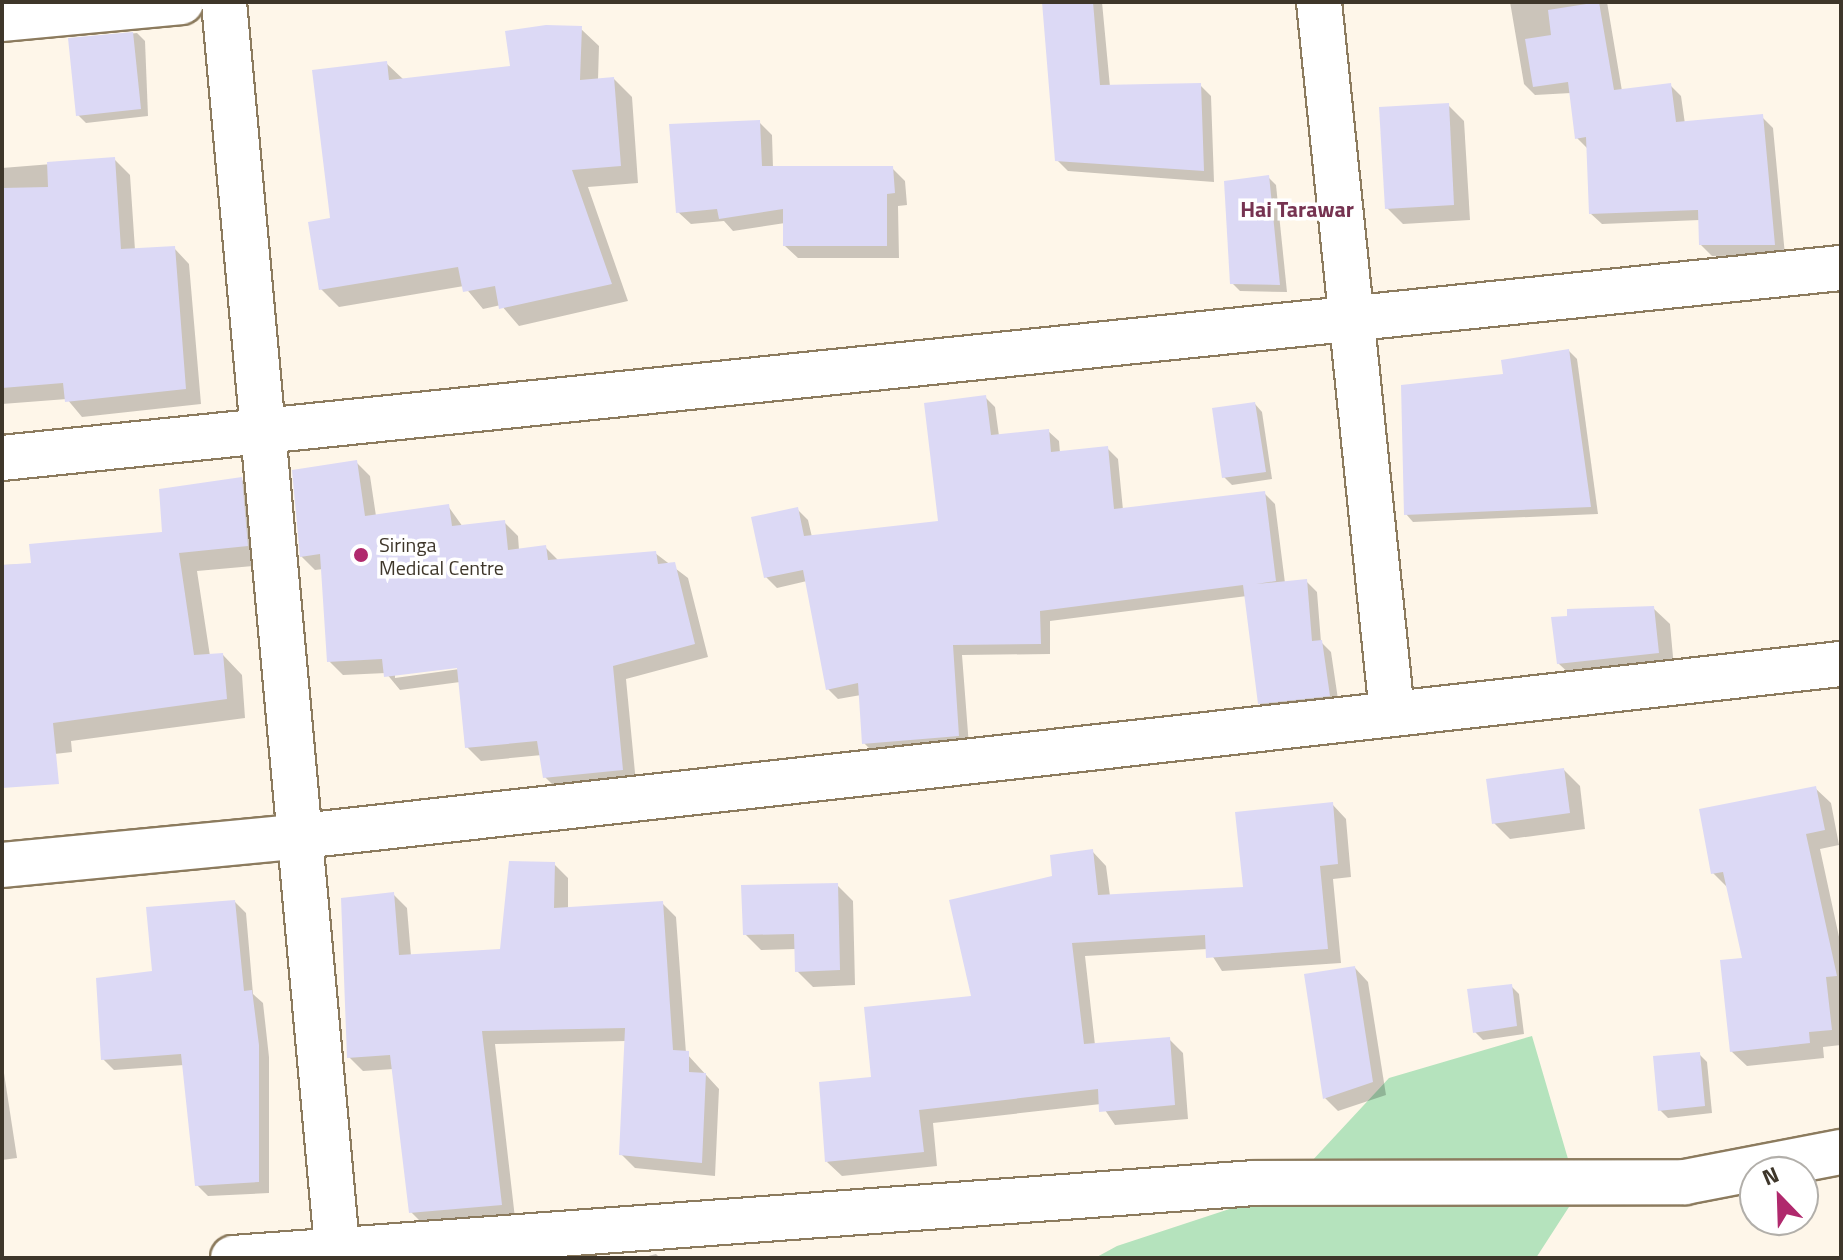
<!DOCTYPE html>
<html>
<head>
<meta charset="utf-8">
<style>
	body { margin:0 }
	#map { position:relative; width:1843px; height:1260px; overflow:hidden; background:#fef6e9; font-family:"Titillium Web",sans-serif }
	div>[style] { position:absolute }
	[style*='--x'] { left:calc(var(--x)*1px); top:calc(var(--y)*1px); width:calc(var(--w)*1px); rotate:calc(var(--a)*1deg) }
	.green>* { inset:0; background:#b5e3bd }
	.shadow>* { inset:0; background:#0003 }
	.building>* { inset:0; background:#dcd9f5 }
	.roads { filter:drop-shadow(2px 0 #8c7b5e) drop-shadow(-2px 0 #8c7b5e) drop-shadow(0 2px #8c7b5e) drop-shadow(0 -2px #8c7b5e) }
	.street>* { height:44px; margin:-22px; padding:0 22px; transform-origin:22px; border-radius:22px; background:#fff }
	.dots>* { width:22px; height:22px; translate:-50% -50%; box-sizing:border-box; border:4px solid #fff; border-radius:50% }
	span { translate:-50% -50%; white-space:nowrap; text-align:center; line-height:1.15; -webkit-text-stroke:7px #fff; paint-order:stroke }
	.poi-label { font-size:20px; color:#3e362a }
	.left { translate:0 -50%; text-align:left }
	.neighbourhood-label { font-size:22px; color:#763351; font-weight:700 }
	.frame { position:absolute; inset:0; border:4px solid #3e362a; pointer-events:none }
	.north { position:absolute; left:1739px; top:1156px; width:80px; height:80px; box-sizing:border-box; background:#fff; border:2px solid #b2afaa; border-radius:50%; rotate:337deg; font-size:22px; font-weight:700; line-height:32px; text-align:center; color:#3e362a }
	.north::after { content:''; display:block; margin:auto; width:28px; height:36px; background:#b0296d; clip-path:polygon(50% 0,100% 100%,50% 72%,0 100%) }
</style>
</head>
<body>
<div id="map">
	<div class="green">
		<div style="clip-path:polygon(1532px 1036px,1578px 1193px,1536px 1258px,1095px 1258px,1117px 1246px,1284px 1191px,1389px 1078px)"></div>
	</div>
	<div class="shadow">
		<div style="clip-path:polygon(1044px 2px,1102px 2px,1110px 87px,1200px 85px,1211px 96px,1214px 182px,1068px 171px,1057px 160px)"></div>
		<div style="clip-path:polygon(1510px 2px,1607px 2px,1622px 91px,1670px 85px,1681px 96px,1685px 124px,1762px 117px,1773px 128px,1785px 255px,1712px 256px,1701px 245px,1700px 220px,1602px 224px,1590px 213px,1588px 149px,1577px 138px,1571px 93px,1535px 95px,1524px 84px)"></div>
		<div style="clip-path:polygon(581px 29px,599px 46px,598px 80px,614px 79px,632px 97px,638px 183px,588px 187px,628px 301px,519px 326px,501px 305px,483px 309px,464px 286px,339px 307px,321px 289px,333px 220px,386px 63px,404px 80px,512px 68px)"></div>
		<div style="clip-path:polygon(137px 33px,145px 41px,148px 116px,86px 123px,78px 115px,70px 40px)"></div>
		<div style="clip-path:polygon(1448px 105px,1464px 121px,1470px 220px,1403px 224px,1387px 208px)"></div>
		<div style="clip-path:polygon(759px 122px,772px 135px,773px 168px,892px 168px,905px 181px,907px 205px,898px 206px,899px 258px,798px 258px,785px 246px,785px 223px,733px 231px,724px 221px,691px 224px,678px 212px)"></div>
		<div style="clip-path:polygon(114px 159px,130px 175px,135px 250px,174px 248px,189px 264px,201px 404px,82px 417px,67px 399px,2px 404px,2px 168px)"></div>
		<div style="clip-path:polygon(1268px 177px,1276px 185px,1287px 292px,1240px 291px,1232px 283px)"></div>
		<div style="clip-path:polygon(1569px 351px,1577px 359px,1598px 514px,1413px 522px,1406px 514px,1505px 376px)"></div>
		<div style="clip-path:polygon(985px 397px,995px 407px,999px 436px,1048px 431px,1059px 441px,1060px 453px,1107px 448px,1118px 459px,1123px 510px,1264px 493px,1275px 504px,1285px 583px,1306px 581px,1317px 592px,1321px 642px,1331px 652px,1339px 706px,1271px 714px,1260px 703px,1247px 596px,1050px 621px,1050px 654px,962px 655px,969px 746px,874px 753px,864px 743px,861px 695px,838px 699px,828px 689px,807px 581px,777px 588px,766px 577px,797px 509px,808px 520px,812px 537px,940px 522px)"></div>
		<div style="clip-path:polygon(1255px 404px,1262px 412px,1272px 479px,1232px 485px,1224px 477px)"></div>
		<div style="clip-path:polygon(evenodd,356px 462px,370px 476px,376px 516px,448px 506px,463px 527px,504px 522px,518px 536px,519px 550px,545px 547px,559px 561px,655px 553px,688px 578px,708px 657px,626px 679px,636px 783px,559px 791px,545px 777px,542px 755px,481px 761px,467px 747px,460px 682px,400px 690px,386px 673px,343px 675px,329px 661px,323px 569px,315px 570px,301px 556px,356px 462px,466px 664px,467px 668px,395px 678px,395px 674px,466px 664px)"></div>
		<div style="clip-path:polygon(241px 479px,260px 498px,266px 565px,197px 571px,210px 656px,223px 655px,242px 675px,245px 718px,71px 741px,72px 752px,2px 760px,2px 565px,33px 564px,164px 534px)"></div>
		<div style="clip-path:polygon(1653px 608px,1670px 624px,1674px 668px,1575px 679px,1558px 663px)"></div>
		<div style="clip-path:polygon(1564px 770px,1580px 786px,1585px 829px,1510px 839px,1494px 823px)"></div>
		<div style="clip-path:polygon(1815px 788px,1831px 803px,1839px 845px,1820px 849px,1841px 946px,1841px 1045px,1823px 1047px,1824px 1058px,1747px 1066px,1731px 1051px,1744px 960px,1729px 889px,1713px 873px)"></div>
		<div style="clip-path:polygon(1332px 804px,1346px 819px,1351px 877px,1333px 879px,1341px 963px,1222px 971px,1208px 949px,1085px 956px,1095px 1045px,1169px 1039px,1183px 1053px,1188px 1119px,1115px 1125px,1101px 1104px,933px 1123px,937px 1166px,842px 1176px,827px 1162px,874px 1079px,974px 998px,1054px 878px,1092px 851px,1106px 866px,1110px 896px,1245px 889px)"></div>
		<div style="clip-path:polygon(554px 864px,568px 878px,568px 909px,662px 903px,676px 917px,686px 1053px,719px 1089px,715px 1176px,635px 1168px,621px 1154px,626px 1041px,495px 1044px,515px 1218px,425px 1226px,411px 1212px,394px 1069px,363px 1071px,349px 1057px,393px 894px,407px 908px,411px 956px,502px 950px)"></div>
		<div style="clip-path:polygon(837px 885px,853px 901px,855px 985px,813px 987px,797px 971px,796px 949px,761px 950px,745px 934px)"></div>
		<div style="clip-path:polygon(235px 902px,246px 913px,253px 994px,263px 1003px,269px 1057px,269px 1193px,208px 1196px,197px 1185px,184px 1065px,114px 1070px,103px 1059px,155px 973px)"></div>
		<div style="clip-path:polygon(1355px 968px,1368px 982px,1386px 1095px,1338px 1111px,1325px 1098px)"></div>
		<div style="clip-path:polygon(1511px 986px,1519px 994px,1524px 1034px,1483px 1040px,1475px 1032px)"></div>
		<div style="clip-path:polygon(1699px 1054px,1707px 1062px,1712px 1113px,1668px 1118px,1660px 1110px)"></div>
		<div style="clip-path:polygon(2px 1060px,17px 1158px,2px 1160px)"></div>
		<div style="clip-path:polygon(656px 1254px,660px 1258px,641px 1258px)"></div>
	</div>
	<div class="building">
		<div style="clip-path:polygon(1042px 2px,1093px 2px,1100px 85px,1201px 83px,1204px 171px,1055px 161px)"></div>
		<div style="clip-path:polygon(1599px 2px,1614px 90px,1671px 83px,1676px 122px,1763px 114px,1775px 245px,1699px 245px,1698px 210px,1589px 214px,1586px 137px,1575px 139px,1568px 82px,1533px 87px,1525px 39px,1551px 35px,1548px 10px)"></div>
		<div style="clip-path:polygon(546px 25px,582px 26px,580px 80px,614px 77px,621px 166px,572px 170px,612px 284px,499px 309px,495px 286px,463px 292px,458px 267px,319px 290px,308px 222px,330px 218px,312px 70px,387px 61px,389px 80px,510px 66px,505px 31px)"></div>
		<div style="clip-path:polygon(133px 32px,141px 109px,76px 116px,68px 38px)"></div>
		<div style="clip-path:polygon(1449px 103px,1454px 205px,1385px 209px,1379px 107px)"></div>
		<div style="clip-path:polygon(760px 120px,762px 166px,893px 166px,895px 193px,887px 194px,887px 246px,783px 246px,783px 209px,719px 219px,717px 209px,676px 213px,669px 124px)"></div>
		<div style="clip-path:polygon(115px 157px,121px 249px,175px 246px,186px 389px,65px 402px,63px 383px,2px 388px,2px 188px,48px 187px,47px 162px)"></div>
		<div style="clip-path:polygon(1269px 175px,1280px 285px,1230px 284px,1224px 181px)"></div>
		<div style="clip-path:polygon(1569px 349px,1591px 507px,1404px 515px,1401px 385px,1503px 374px,1501px 360px)"></div>
		<div style="clip-path:polygon(986px 395px,991px 435px,1049px 429px,1051px 452px,1108px 446px,1114px 509px,1265px 491px,1276px 581px,1256px 584px,1307px 579px,1312px 641px,1322px 640px,1330px 696px,1258px 704px,1243px 585px,1040px 611px,1041px 644px,953px 645px,959px 736px,862px 744px,858px 683px,826px 690px,803px 570px,764px 578px,751px 517px,798px 507px,804px 536px,938px 521px,924px 403px)"></div>
		<div style="clip-path:polygon(1255px 402px,1266px 472px,1222px 478px,1212px 408px)"></div>
		<div style="clip-path:polygon(357px 460px,365px 516px,449px 504px,452px 526px,505px 520px,508px 550px,546px 545px,548px 560px,656px 551px,658px 564px,675px 562px,695px 644px,613px 666px,623px 770px,543px 778px,537px 741px,465px 748px,457px 668px,384px 677px,382px 659px,327px 662px,320px 554px,300px 557px,292px 470px)"></div>
		<div style="clip-path:polygon(242px 477px,248px 546px,179px 553px,194px 655px,223px 653px,227px 699px,53px 723px,59px 784px,2px 788px,2px 565px,31px 563px,29px 544px,162px 532px,159px 489px)"></div>
		<div style="clip-path:polygon(1654px 606px,1659px 653px,1557px 664px,1551px 617px,1567px 616px,1567px 609px)"></div>
		<div style="clip-path:polygon(1564px 768px,1570px 813px,1492px 824px,1486px 779px)"></div>
		<div style="clip-path:polygon(1816px 786px,1825px 830px,1806px 834px,1837px 976px,1826px 977px,1832px 1030px,1809px 1032px,1810px 1043px,1730px 1052px,1720px 960px,1742px 958px,1723px 872px,1711px 874px,1699px 809px)"></div>
		<div style="clip-path:polygon(1333px 802px,1338px 864px,1320px 866px,1328px 949px,1206px 958px,1205px 935px,1072px 943px,1084px 1044px,1170px 1037px,1175px 1105px,1099px 1112px,1098px 1089px,919px 1110px,924px 1152px,825px 1162px,819px 1082px,871px 1077px,864px 1007px,971px 996px,949px 900px,1052px 876px,1050px 855px,1093px 849px,1098px 895px,1243px 887px,1235px 812px)"></div>
		<div style="clip-path:polygon(509px 861px,555px 862px,554px 908px,663px 901px,673px 1050px,689px 1051px,689px 1072px,706px 1073px,702px 1163px,619px 1155px,625px 1028px,482px 1031px,502px 1205px,409px 1213px,390px 1055px,347px 1058px,341px 898px,394px 892px,399px 955px,500px 949px)"></div>
		<div style="clip-path:polygon(838px 883px,840px 970px,795px 972px,794px 934px,743px 935px,741px 885px)"></div>
		<div style="clip-path:polygon(235px 900px,244px 991px,252px 990px,259px 1045px,259px 1182px,195px 1186px,181px 1054px,101px 1060px,96px 978px,152px 971px,146px 907px)"></div>
		<div style="clip-path:polygon(1355px 966px,1373px 1082px,1323px 1099px,1304px 974px)"></div>
		<div style="clip-path:polygon(1512px 984px,1517px 1026px,1473px 1033px,1467px 989px)"></div>
		<div style="clip-path:polygon(1700px 1052px,1705px 1106px,1658px 1111px,1653px 1056px)"></div>
	</div>
	<div class="roads">
		<div class="street">
			<div style="--x:224;--y:2;--w:1261;--a:84.81"></div>
			<div style="--x:1319;--y:2;--w:715;--a:84.14"></div>
			<div style="--x:2;--y:19;--w:180;--a:-5.4"></div>
			<div style="--x:2;--y:458;--w:1849;--a:-5.9"></div>
			<div style="--x:2;--y:865;--w:301;--a:-5.5"></div>
			<div style="--x:302;--y:836;--w:1549;--a:-6.38"></div>
			<div style="--x:233;--y:1258;--w:1025;--a:-4.2"></div>
			<div style="--x:1255;--y:1183;--w:430;--a:-0.1"></div>
			<div style="--x:1685;--y:1182;--w:159;--a:-10.9"></div>
		</div>
	</div>
	<div class="dots">
		<div style="left:361px;top:555px;background:#b0296d"></div>
	</div>
	<div class="poi-label">
		<span class="left" style="left:379px;top:556px">Siringa<br>Medical Centre</span>
	</div>
	<div class="neighbourhood-label">
		<span style="left:1297px;top:210px">Hai Tarawar</span>
	</div>
	<div class="frame"></div>
	<div class="north">N</div>
</div>
</body>
</html>
